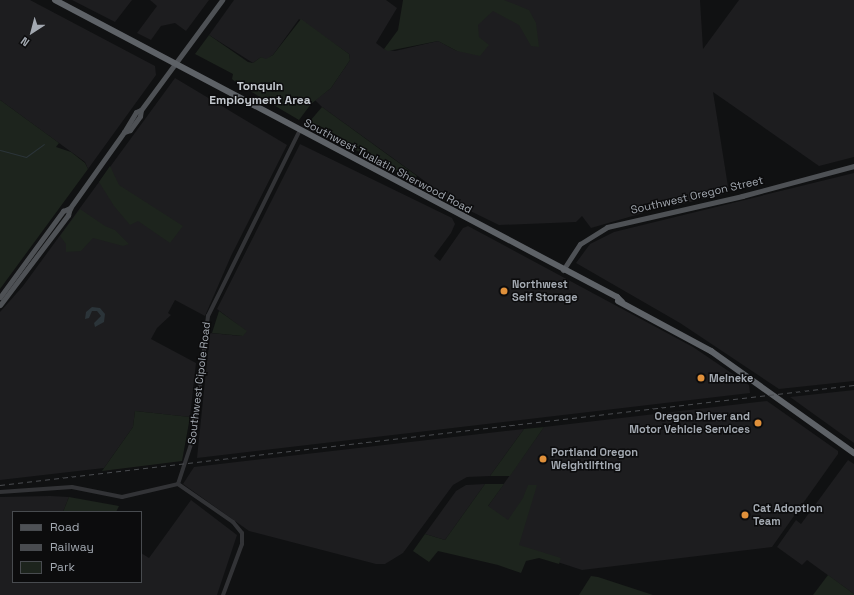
<!DOCTYPE html>
<html>
<head>
<meta charset="utf-8">
<style>
	body { margin:0 }
	#map { position:relative; width:854px; height:595px; overflow:hidden; background:#101112; font-family:"Space Grotesk",sans-serif }
	div>[style] { position:absolute }
	[style*='--x'] { left:calc(var(--x)*1px); top:calc(var(--y)*1px); width:calc(var(--w)*1px); rotate:calc(var(--a)*1deg) }
	.built>* { inset:0; background:#1d1d1f }
	.green>* { inset:0; background:#1d241d }
	.water>* { inset:0; background:#2b3439 }
	.stream>* { height:1px; margin:-0.5px; padding:0 0.5px; transform-origin:0.5px; border-radius:0.5px; background:#2b3439 }
	.minor>* { height:4px; margin:-2px; padding:0 2px; transform-origin:2px; border-radius:2px; background:#323336 }
	.major>* { height:5px; margin:-2.5px; padding:0 2.5px; transform-origin:2.5px; border-radius:2.5px; background:#4e5155 }
	.highway>* { height:6px; margin:-3px; padding:0 3px; transform-origin:3px; border-radius:3px; background:#5e6267 }
	.rail>* { height:1px; margin-top:-0.5px; transform-origin:0; background:repeating-linear-gradient(90deg,#494b4f 0 5px,transparent 0 9px) }
	.dots>* { width:11px; height:11px; translate:-50% -50%; box-sizing:border-box; border:2px solid #0c0c0d; border-radius:50% }
	span { translate:-50% -50%; white-space:nowrap; text-align:center; line-height:1.15; -webkit-text-stroke:3px #0c0c0d; paint-order:stroke }
	.street-label { font-size:11px; color:#a3a9b1 }
	.poi-label { font-size:11px; color:#a3a9b1; font-weight:700 }
	.left { translate:0 -50%; text-align:left }
	.right { translate:-100% -50%; text-align:right }
	.neighbourhood-label { font-size:12px; color:#c3c8ce; font-weight:700 }
	.legend { position:absolute; left:12px; top:511px; width:130px; height:72px; box-sizing:border-box; background:#0c0c0d; border:1px solid #484b4f; margin:0; padding:5px 7px; list-style:none; font-size:12px; color:#a3a9b1 }
	.legend li { display:flex; align-items:center; gap:8px; height:20px }
	.legend b { width:20px; border:1px solid #484b4f }
	.north { position:absolute; left:12px; top:12px; width:40px; height:40px; -webkit-text-stroke:3px #0c0c0d; paint-order:stroke; rotate:216deg; font-size:11px; font-weight:700; line-height:16px; text-align:center; color:#a3a9b1 }
	.north::after { content:''; display:block; margin:auto; width:14px; height:18px; background:#a3a9b1; clip-path:polygon(50% 0,100% 100%,50% 72%,0 100%) }
</style>
</head>
<body>
<div id="map">
	<div class="built">
		<div style="clip-path:polygon(0 0,30px 0,155px 66px,156px 75px,88px 169px,85px 162px,0 100px)"></div>
		<div style="clip-path:polygon(72px 0,132px 0,115px 22px)"></div>
		<div style="clip-path:polygon(150px 0,209px 0,186px 31px,175px 23px,161px 26px,151px 40px,137px 33px,157px 6px)"></div>
		<div style="clip-path:polygon(234px 0,386px 0,397px 8px,376px 43px,384px 49px,395px 51px,438px 41px,457px 51px,460px 0,700px 0,703px 49px,739px 0,854px 0,854px 157px,819px 166px,713px 92px,729px 193px,673px 206px,642px 209px,643px 213px,591px 228px,582px 216px,576px 222px,499px 225px,458px 205px,461px 199px,451px 200px,322px 107px,315px 100px,331px 88px,350px 60px,349px 54px,299px 19px,273px 55px,266px 60px,261px 57px,253px 63px,209px 35px)"></div>
		<div style="clip-path:polygon(175px 78px,287px 145px,231px 256px,205px 316px,175px 300px,168px 313px,171px 315px,157px 328px,151px 339px,196px 363px,190px 417px,135px 411px,133px 427px,104px 468px,0 480px,0 312px,23px 286px)"></div>
		<div style="clip-path:polygon(300px 144px,452px 218px,455px 224px,451px 233px,434px 256px,440px 261px,463px 228px,468px 226px,693px 347px,749px 385px,750px 393px,197px 458px,210px 333px,242px 336px,246px 331px,217px 309px)"></div>
		<div style="clip-path:polygon(854px 173px,854px 381px,779px 389px,680px 323px,576px 263px,590px 244px,614px 232px)"></div>
		<div style="clip-path:polygon(854px 390px,854px 443px,790px 397px)"></div>
		<div style="clip-path:polygon(767px 401px,838px 451px,838px 454px,772px 547px,582px 570px,469px 533px,544px 427px)"></div>
		<div style="clip-path:polygon(524px 429px,490px 476px,467px 477px,453px 485px,403px 553px,385px 564px,376px 564px,249px 531px,183px 484px,194px 467px)"></div>
		<div style="clip-path:polygon(848px 460px,854px 464px,854px 594px,807px 560px,802px 565px,777px 547px,796px 520px,801px 524px)"></div>
		<div style="clip-path:polygon(485px 484px,445px 540px,425px 534px,456px 491px,466px 485px)"></div>
		<div style="clip-path:polygon(50px 496px,69px 497px,63px 512px,13px 512px,13px 582px,141px 582px,141px 553px,149px 558px,191px 500px,237px 535px,217px 595px,0 595px,0 497px)"></div>
	</div>
	<div class="green">
		<div style="clip-path:polygon(403px 0,504px 0,529px 10px,536px 23px,539px 47px,531px 46px,519px 25px,493px 11px,478px 25px,479px 37px,489px 45px,480px 56px,457px 51px,438px 41px,388px 51px,384px 49px,398px 30px)"></div>
		<div style="clip-path:polygon(301px 19px,349px 54px,350px 60px,331px 88px,311px 104px,299px 120px,238px 84px,232px 79px,233px 74px,195px 54px,209px 35px,248px 62px,253px 63px,261px 57px,266px 59px,273px 55px)"></div>
		<div style="clip-path:polygon(0 100px,59px 143px,56px 147px,71px 152px,85px 163px,88px 169px,0 289px)"></div>
		<div style="clip-path:polygon(322px 107px,417px 176px,414px 180px,315px 129px,310px 121px)"></div>
		<div style="clip-path:polygon(110px 166px,119px 185px,183px 226px,170px 243px,138px 221px,130px 225px,114px 206px,99px 182px)"></div>
		<div style="clip-path:polygon(80px 209px,105px 226px,115px 230px,129px 244px,123px 246px,93px 238px,81px 251px,66px 252px,66px 244px,60px 236px)"></div>
		<div style="clip-path:polygon(219px 311px,247px 331px,243px 336px,212px 333px)"></div>
		<div style="clip-path:polygon(135px 411px,190px 417px,182px 461px,102px 471px,133px 427px)"></div>
		<div style="clip-path:polygon(544px 427px,510px 476px,490px 476px,524px 429px)"></div>
		<div style="clip-path:polygon(485px 484px,504px 484px,488px 506px,508px 520px,523px 498px,528px 485px,537px 485px,519px 545px,561px 558px,559px 564px,539px 558px,526px 561px,521px 573px,498px 565px,438px 551px,429px 562px,413px 551px,425px 534px,445px 540px)"></div>
		<div style="clip-path:polygon(69px 497px,119px 506px,116px 512px,63px 512px)"></div>
		<div style="clip-path:polygon(828px 575px,854px 594px,854px 595px,813px 595px)"></div>
		<div style="clip-path:polygon(591px 576px,598px 577px,653px 595px,579px 595px)"></div>
	</div>
	<div class="water">
		<div style="clip-path:polygon(92px 307px,100px 308px,105px 314px,104px 322px,95px 327px,94px 323px,101px 316px,97px 311px,92px 311px,89px 318px,85px 319px,86px 312px)"></div>
	</div>
	<div class="stream">
		<div style="--x:0;--y:150;--w:27;--a:15"></div>
		<div style="--x:26;--y:157;--w:22;--a:-36"></div>
	</div>
	<div class="minor">
		<div style="--x:178;--y:484;--w:52;--a:-71.9"></div>
		<div style="--x:194;--y:435;--w:120;--a:-83.3"></div>
		<div style="--x:208;--y:316;--w:208;--a:-63.7"></div>
		<div style="--x:178;--y:484;--w:67;--a:34.6"></div>
		<div style="--x:233;--y:522;--w:14;--a:51"></div>
		<div style="--x:242;--y:533;--w:11;--a:90"></div>
		<div style="--x:242;--y:544;--w:54;--a:110.4"></div>
		<div style="--x:0;--y:492;--w:72;--a:-4"></div>
		<div style="--x:72;--y:487;--w:51;--a:11.3"></div>
		<div style="--x:122;--y:497;--w:57;--a:-13.1"></div>
	</div>
	<div class="major">
		<div style="--x:124;--y:132;--w:6;--a:-18"></div>
		<div style="--x:130;--y:130;--w:17;--a:-54"></div>
		<div style="--x:140;--y:116;--w:6;--a:-81"></div>
		<div style="--x:563;--y:270;--w:31;--a:-57"></div>
		<div style="--x:580;--y:244;--w:32;--a:-32"></div>
		<div style="--x:607;--y:227;--w:139;--a:-12.9"></div>
		<div style="--x:742;--y:196;--w:116;--a:-15"></div>
		<div style="--x:0;--y:297;--w:107;--a:-53.8"></div>
		<div style="--x:63;--y:211;--w:8;--a:-23"></div>
		<div style="--x:70;--y:208;--w:93;--a:-54.6"></div>
		<div style="--x:124;--y:132;--w:23;--a:-59"></div>
		<div style="--x:136;--y:112;--w:5;--a:-22"></div>
		<div style="--x:141;--y:110;--w:137;--a:-53.6"></div>
		<div style="--x:0;--y:305;--w:113;--a:-52.9"></div>
		<div style="--x:68;--y:215;--w:7;--a:-74"></div>
	</div>
	<div class="highway">
		<div style="--x:55;--y:0;--w:636;--a:27.86"></div>
		<div style="--x:617;--y:297;--w:7;--a:45"></div>
		<div style="--x:618;--y:301;--w:106;--a:28.3"></div>
		<div style="--x:711;--y:351;--w:176;--a:35.5"></div>
	</div>
	<div class="rail">
		<div style="--x:0;--y:485;--w:860;--a:-6.68"></div>
	</div>
	<div class="dots">
		<div style="left:504px;top:291px;background:#e0903a"></div>
		<div style="left:701px;top:378px;background:#e0903a"></div>
		<div style="left:758px;top:423px;background:#e0903a"></div>
		<div style="left:543px;top:459px;background:#e0903a"></div>
		<div style="left:745px;top:515px;background:#e0903a"></div>
	</div>
	<div class="street-label">
		<span style="left:388px;top:166px;rotate:28deg">Southwest Tualatin Sherwood Road</span>
		<span style="left:697px;top:195px;rotate:-13deg">Southwest Oregon Street</span>
		<span style="left:199px;top:383px;rotate:-83deg">Southwest Cipole Road</span>
	</div>
	<div class="poi-label">
		<span class="left" style="left:512px;top:291px">Northwest<br>Self Storage</span>
		<span class="left" style="left:709px;top:378px">Meineke</span>
		<span class="right" style="left:750px;top:423px">Oregon Driver and<br>Motor Vehicle Services</span>
		<span class="left" style="left:551px;top:459px">Portland Oregon<br>Weightlifting</span>
		<span class="left" style="left:753px;top:515px">Cat Adoption<br>Team</span>
	</div>
	<div class="neighbourhood-label">
		<span style="left:260px;top:94px">Tonquin<br>Employment Area</span>
	</div>
	<ul class="legend">
	<li><b style="height:5px;background:#4e5155"></b>Road</li>
	<li><b style="height:5px;background:#494b4f"></b>Railway</li>
	<li><b style="height:11px;background:#1d241d"></b>Park</li>
	</ul>
	<div class="north">N</div>
</div>
</body>
</html>
